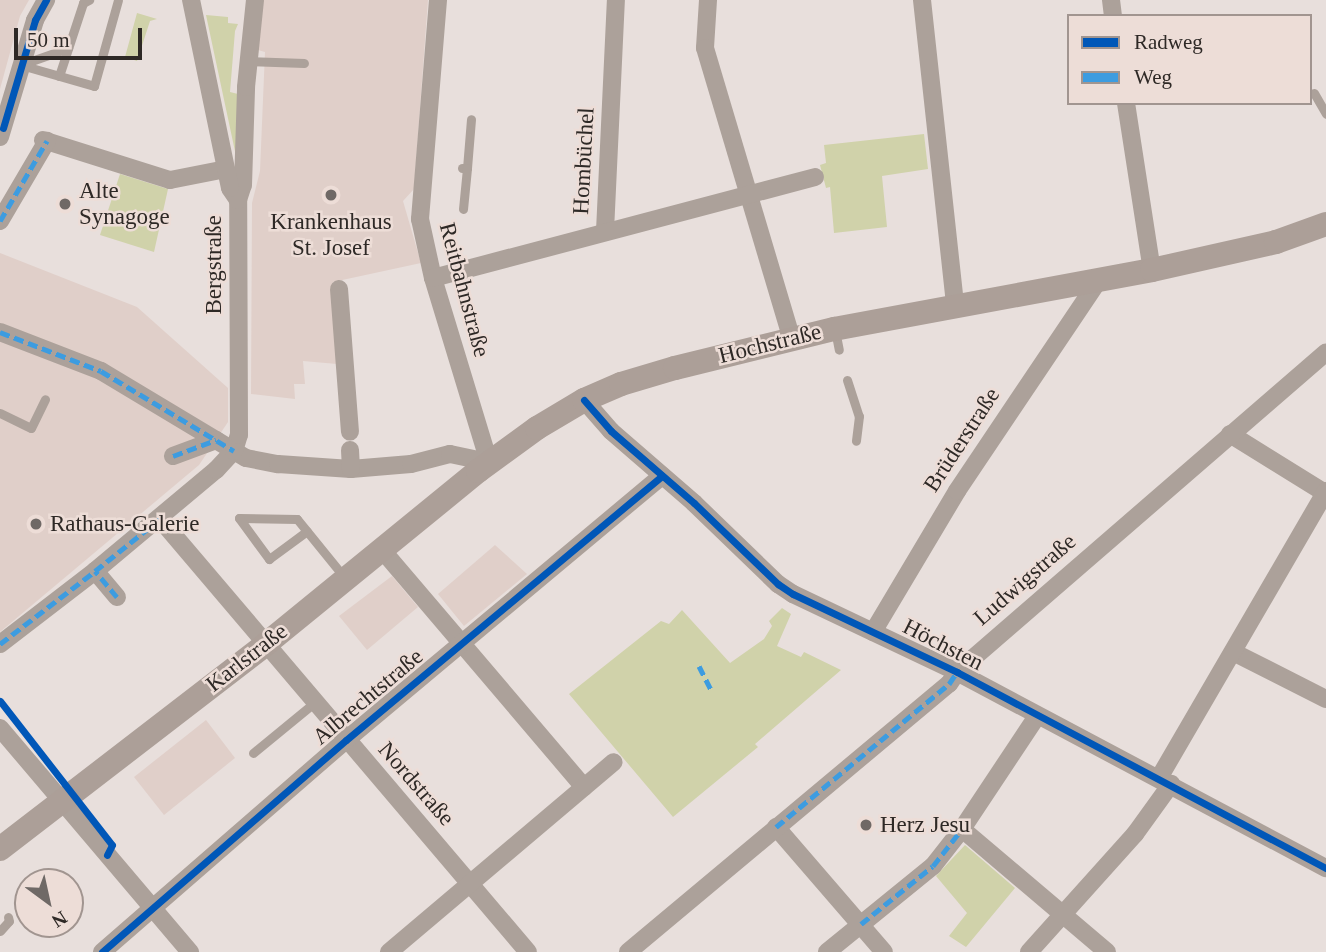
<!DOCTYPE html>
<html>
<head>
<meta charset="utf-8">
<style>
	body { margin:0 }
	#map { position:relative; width:1326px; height:952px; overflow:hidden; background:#e8dfdc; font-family:Georgia,serif }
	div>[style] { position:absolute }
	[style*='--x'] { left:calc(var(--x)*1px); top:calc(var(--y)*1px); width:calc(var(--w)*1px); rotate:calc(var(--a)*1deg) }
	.built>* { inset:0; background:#e0cfc9 }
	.green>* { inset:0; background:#d0d2aa }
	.lane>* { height:9px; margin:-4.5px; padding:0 4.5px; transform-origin:4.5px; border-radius:4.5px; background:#aca19a }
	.street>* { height:18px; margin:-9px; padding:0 9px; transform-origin:9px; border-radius:9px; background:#aca19a }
	.secondary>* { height:24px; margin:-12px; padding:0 12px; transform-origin:12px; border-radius:12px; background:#ac9f98 }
	.quiet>* { height:5px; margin-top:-2.5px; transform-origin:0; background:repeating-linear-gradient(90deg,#3d9ce0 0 10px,transparent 0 15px) }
	.cycleway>* { height:7px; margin:-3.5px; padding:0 3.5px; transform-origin:3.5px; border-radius:3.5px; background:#0057b8 }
	.dots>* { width:19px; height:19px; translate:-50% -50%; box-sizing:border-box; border:4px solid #edddd7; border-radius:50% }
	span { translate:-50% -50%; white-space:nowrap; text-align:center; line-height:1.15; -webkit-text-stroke:5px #edddd7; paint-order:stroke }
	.street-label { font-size:23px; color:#2e2926 }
	.poi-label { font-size:23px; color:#2e2926 }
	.left { translate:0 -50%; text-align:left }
	.legend { position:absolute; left:1067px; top:14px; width:245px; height:91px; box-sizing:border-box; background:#edddd7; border:2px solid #a19590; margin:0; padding:9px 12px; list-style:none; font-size:21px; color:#2e2926 }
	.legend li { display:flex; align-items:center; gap:14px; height:35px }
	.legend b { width:35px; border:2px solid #a19590 }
	.north { position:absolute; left:14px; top:868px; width:70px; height:70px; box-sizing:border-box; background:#edddd7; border:2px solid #a19590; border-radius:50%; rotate:147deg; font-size:19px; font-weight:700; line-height:28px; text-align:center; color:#2e2926 }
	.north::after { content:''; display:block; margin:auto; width:24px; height:32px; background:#6f6966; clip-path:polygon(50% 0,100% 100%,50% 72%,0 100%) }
	.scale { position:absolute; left:14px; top:28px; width:128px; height:32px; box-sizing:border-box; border:4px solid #2e2926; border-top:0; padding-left:9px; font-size:21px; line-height:24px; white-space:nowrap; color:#2e2926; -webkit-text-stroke:5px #edddd7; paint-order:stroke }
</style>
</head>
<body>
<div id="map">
	<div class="built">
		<div style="clip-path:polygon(0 0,29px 0,20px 16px,0 89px)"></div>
		<div style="clip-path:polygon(262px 0,428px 0,414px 189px,403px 201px,421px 263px,333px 282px,337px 364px,303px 361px,305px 384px,294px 384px,295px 399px,251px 394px,252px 203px,260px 171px,265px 52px,258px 50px)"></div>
		<div style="clip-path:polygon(0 253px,137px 307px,228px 388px,228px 422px,199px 465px,0 632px)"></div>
		<div style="clip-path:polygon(495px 545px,527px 574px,464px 626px,438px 594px)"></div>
		<div style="clip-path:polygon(392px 576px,418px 607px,367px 650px,339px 616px)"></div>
		<div style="clip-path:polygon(206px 720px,235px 758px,164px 815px,134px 777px)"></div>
	</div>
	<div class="green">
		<div style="clip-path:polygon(137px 13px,157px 19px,150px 21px,137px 61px,125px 57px)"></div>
		<div style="clip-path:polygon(206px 15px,228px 17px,228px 23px,238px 24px,235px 31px,230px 92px,238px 94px,236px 156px)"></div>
		<div style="clip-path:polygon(924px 134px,928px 169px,882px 176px,887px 227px,834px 233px,830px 187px,826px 188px,820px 165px,826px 163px,824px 145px)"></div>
		<div style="clip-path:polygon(120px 174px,168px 189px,154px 252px,100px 235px)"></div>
		<div style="clip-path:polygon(782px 608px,791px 614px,777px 646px,801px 657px,804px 652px,841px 670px,755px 744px,758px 747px,673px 817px,569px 694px,661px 621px,669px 624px,682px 610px,730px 663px,764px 639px,772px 626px,769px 621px)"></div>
		<div style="clip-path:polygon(965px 845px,1015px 888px,966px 947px,949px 936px,967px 913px,936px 876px)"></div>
	</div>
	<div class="lane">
		<div style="--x:250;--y:61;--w:54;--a:2.1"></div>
		<div style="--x:23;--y:64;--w:48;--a:-19.6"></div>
		<div style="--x:21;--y:65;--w:76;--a:16"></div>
		<div style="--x:94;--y:86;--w:89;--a:-74.4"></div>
		<div style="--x:59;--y:76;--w:77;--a:-71.8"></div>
		<div style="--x:83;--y:3;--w:7;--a:-27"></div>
		<div style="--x:1314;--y:93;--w:24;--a:60"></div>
		<div style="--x:462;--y:168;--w:5;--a:0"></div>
		<div style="--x:467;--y:168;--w:49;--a:-85.3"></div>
		<div style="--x:463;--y:209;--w:41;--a:-84.4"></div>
		<div style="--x:835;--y:330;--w:20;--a:79"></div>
		<div style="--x:847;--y:380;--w:38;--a:72"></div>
		<div style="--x:859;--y:416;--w:25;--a:97"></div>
		<div style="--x:0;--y:413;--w:34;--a:26"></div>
		<div style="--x:31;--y:428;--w:32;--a:-64"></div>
		<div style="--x:239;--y:518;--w:58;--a:1"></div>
		<div style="--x:297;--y:519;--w:76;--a:50.9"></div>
		<div style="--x:239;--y:518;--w:51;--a:53.8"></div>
		<div style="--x:269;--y:559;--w:47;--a:-36.4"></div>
		<div style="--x:253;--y:753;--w:80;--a:-39.4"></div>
		<div style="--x:0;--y:931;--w:13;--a:-48"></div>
		<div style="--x:9;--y:921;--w:4;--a:-104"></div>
	</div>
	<div class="street">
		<div style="--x:438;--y:0;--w:220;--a:94.7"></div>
		<div style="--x:420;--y:219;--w:60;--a:77.6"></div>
		<div style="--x:433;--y:278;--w:192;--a:73.1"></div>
		<div style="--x:708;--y:0;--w:48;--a:93.6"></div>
		<div style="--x:705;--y:48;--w:304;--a:73.4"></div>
		<div style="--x:922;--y:0;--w:308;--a:83.8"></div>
		<div style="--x:1111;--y:0;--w:16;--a:83"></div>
		<div style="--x:1126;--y:103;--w:169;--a:81.2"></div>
		<div style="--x:0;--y:137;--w:122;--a:-73.3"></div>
		<div style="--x:35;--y:20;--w:23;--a:-61"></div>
		<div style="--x:43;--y:140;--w:133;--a:17.5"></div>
		<div style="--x:170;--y:180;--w:57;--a:-11.1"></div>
		<div style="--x:238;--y:200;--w:16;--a:-72"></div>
		<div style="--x:243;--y:185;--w:98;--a:-88.2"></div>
		<div style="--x:246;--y:87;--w:87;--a:-84.1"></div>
		<div style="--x:0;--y:221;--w:93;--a:-59.6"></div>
		<div style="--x:605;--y:231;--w:231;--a:-87.3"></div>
		<div style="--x:433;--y:278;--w:395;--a:-14.8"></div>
		<div style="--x:339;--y:289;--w:143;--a:85.6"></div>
		<div style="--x:0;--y:332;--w:108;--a:21.1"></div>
		<div style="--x:101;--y:371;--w:169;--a:31"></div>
		<div style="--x:246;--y:458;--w:33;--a:11"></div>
		<div style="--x:278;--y:464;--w:73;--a:3.9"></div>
		<div style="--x:351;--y:469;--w:60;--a:-4.8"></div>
		<div style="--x:411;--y:464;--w:40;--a:-14.4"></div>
		<div style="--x:450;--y:454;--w:40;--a:12"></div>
		<div style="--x:584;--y:400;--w:41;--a:48.9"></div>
		<div style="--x:611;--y:431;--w:110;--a:40.9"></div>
		<div style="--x:694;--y:503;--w:117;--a:44"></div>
		<div style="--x:778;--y:584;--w:18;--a:34"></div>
		<div style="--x:793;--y:594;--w:182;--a:25.4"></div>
		<div style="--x:957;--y:672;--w:418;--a:28"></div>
		<div style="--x:1230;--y:434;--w:112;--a:31.8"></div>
		<div style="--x:350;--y:450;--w:19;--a:87"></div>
		<div style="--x:173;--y:456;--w:46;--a:-20.4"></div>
		<div style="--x:160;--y:519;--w:568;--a:49.64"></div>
		<div style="--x:383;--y:551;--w:310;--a:49.6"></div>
		<div style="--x:117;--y:597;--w:34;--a:-130"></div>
		<div style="--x:95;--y:571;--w:158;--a:-39.9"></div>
		<div style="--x:216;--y:470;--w:26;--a:-47"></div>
		<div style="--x:234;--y:451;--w:17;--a:-73"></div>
		<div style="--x:239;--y:435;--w:235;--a:-90.2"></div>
		<div style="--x:238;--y:200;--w:14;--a:-124"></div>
		<div style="--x:230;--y:188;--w:192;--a:-101.7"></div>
		<div style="--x:873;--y:632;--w:164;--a:-59.2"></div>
		<div style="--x:957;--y:491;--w:254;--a:-56.1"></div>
		<div style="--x:0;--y:644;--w:120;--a:-37.5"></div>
		<div style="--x:1233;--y:652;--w:104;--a:26.8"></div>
		<div style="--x:0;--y:728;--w:294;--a:49.7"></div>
		<div style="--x:1159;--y:778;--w:332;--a:-59.8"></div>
		<div style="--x:776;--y:827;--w:165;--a:49.2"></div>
		<div style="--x:962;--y:829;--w:190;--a:40.3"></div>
		<div style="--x:102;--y:952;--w:323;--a:-41"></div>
		<div style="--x:346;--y:740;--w:412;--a:-39.9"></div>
		<div style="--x:389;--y:952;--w:294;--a:-40.2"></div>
		<div style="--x:628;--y:952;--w:418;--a:-39.9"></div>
		<div style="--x:949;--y:684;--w:14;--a:-56"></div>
		<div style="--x:957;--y:672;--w:488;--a:-40.9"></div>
		<div style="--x:827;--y:952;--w:136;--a:-39.1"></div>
		<div style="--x:933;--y:866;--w:47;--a:-51.9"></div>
		<div style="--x:962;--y:829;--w:136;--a:-56.4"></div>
		<div style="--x:1029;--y:952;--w:159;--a:-48.1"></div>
		<div style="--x:1135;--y:834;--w:62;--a:-54.2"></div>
	</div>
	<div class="secondary">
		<div style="--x:0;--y:849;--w:336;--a:-37.6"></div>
		<div style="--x:266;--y:644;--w:274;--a:-39.2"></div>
		<div style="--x:478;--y:471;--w:73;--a:-36.1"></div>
		<div style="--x:537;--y:428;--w:55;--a:-30.8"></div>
		<div style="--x:584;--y:400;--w:40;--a:-23.4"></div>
		<div style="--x:621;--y:384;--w:56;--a:-16.5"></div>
		<div style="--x:675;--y:368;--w:164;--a:-13.8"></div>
		<div style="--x:834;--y:329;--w:323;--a:-10.5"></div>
		<div style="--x:1152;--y:270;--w:127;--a:-12.7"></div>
		<div style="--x:1276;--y:242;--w:53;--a:-19.8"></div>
	</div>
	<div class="quiet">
		<div style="--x:0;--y:221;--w:93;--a:-59.6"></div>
		<div style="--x:0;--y:332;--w:108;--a:21.1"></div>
		<div style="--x:101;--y:371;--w:155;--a:31"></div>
		<div style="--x:173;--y:456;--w:46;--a:-20.4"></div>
		<div style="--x:117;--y:597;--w:34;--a:-130"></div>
		<div style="--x:95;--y:571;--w:83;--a:-38.7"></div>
		<div style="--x:0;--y:644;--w:120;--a:-37.5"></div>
		<div style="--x:699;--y:666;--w:27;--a:63"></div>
		<div style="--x:776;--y:827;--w:224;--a:-39.6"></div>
		<div style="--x:949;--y:684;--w:14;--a:-56"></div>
		<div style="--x:861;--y:924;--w:92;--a:-38.9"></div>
		<div style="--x:933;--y:866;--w:47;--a:-51.9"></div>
	</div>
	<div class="cycleway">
		<div style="--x:3;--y:128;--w:113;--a:-73.5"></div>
		<div style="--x:35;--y:20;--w:23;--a:-61"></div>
		<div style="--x:584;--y:400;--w:41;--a:48.9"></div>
		<div style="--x:611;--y:431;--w:110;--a:40.9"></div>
		<div style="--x:694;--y:503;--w:117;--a:44"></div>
		<div style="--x:778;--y:584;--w:18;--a:34"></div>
		<div style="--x:793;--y:594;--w:182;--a:25.4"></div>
		<div style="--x:957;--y:672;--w:418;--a:28"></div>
		<div style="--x:0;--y:701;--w:182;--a:52.1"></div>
		<div style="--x:112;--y:845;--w:11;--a:117"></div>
		<div style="--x:102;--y:952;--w:323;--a:-41"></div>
		<div style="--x:346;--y:740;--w:412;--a:-39.9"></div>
	</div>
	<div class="dots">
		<div style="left:331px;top:195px;background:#6f6966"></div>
		<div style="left:65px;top:204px;background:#6f6966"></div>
		<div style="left:36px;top:524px;background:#6f6966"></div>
		<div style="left:866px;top:825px;background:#6f6966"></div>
	</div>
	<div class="street-label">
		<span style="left:584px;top:161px;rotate:-87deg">Hombüchel</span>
		<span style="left:214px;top:265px;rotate:-90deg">Bergstraße</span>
		<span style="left:464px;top:290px;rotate:75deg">Reitbahnstraße</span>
		<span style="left:770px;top:344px;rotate:-14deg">Hochstraße</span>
		<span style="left:962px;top:440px;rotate:-57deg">Brüderstraße</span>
		<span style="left:1025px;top:580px;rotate:-41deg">Ludwigstraße</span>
		<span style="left:943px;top:645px;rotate:27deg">Höchsten</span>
		<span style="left:247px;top:658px;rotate:-38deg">Karlstraße</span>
		<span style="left:368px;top:697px;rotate:-40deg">Albrechtstraße</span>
		<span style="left:416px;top:784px;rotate:49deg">Nordstraße</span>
	</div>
	<div class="poi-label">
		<span class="left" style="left:79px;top:204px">Alte<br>Synagoge</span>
		<span style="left:331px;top:235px">Krankenhaus<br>St. Josef</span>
		<span class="left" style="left:50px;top:524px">Rathaus-Galerie</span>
		<span class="left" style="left:880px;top:825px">Herz Jesu</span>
	</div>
	<ul class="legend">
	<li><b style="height:9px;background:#0057b8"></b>Radweg</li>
	<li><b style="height:9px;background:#3d9ce0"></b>Weg</li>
	</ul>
	<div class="north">N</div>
	<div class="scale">50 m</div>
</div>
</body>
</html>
